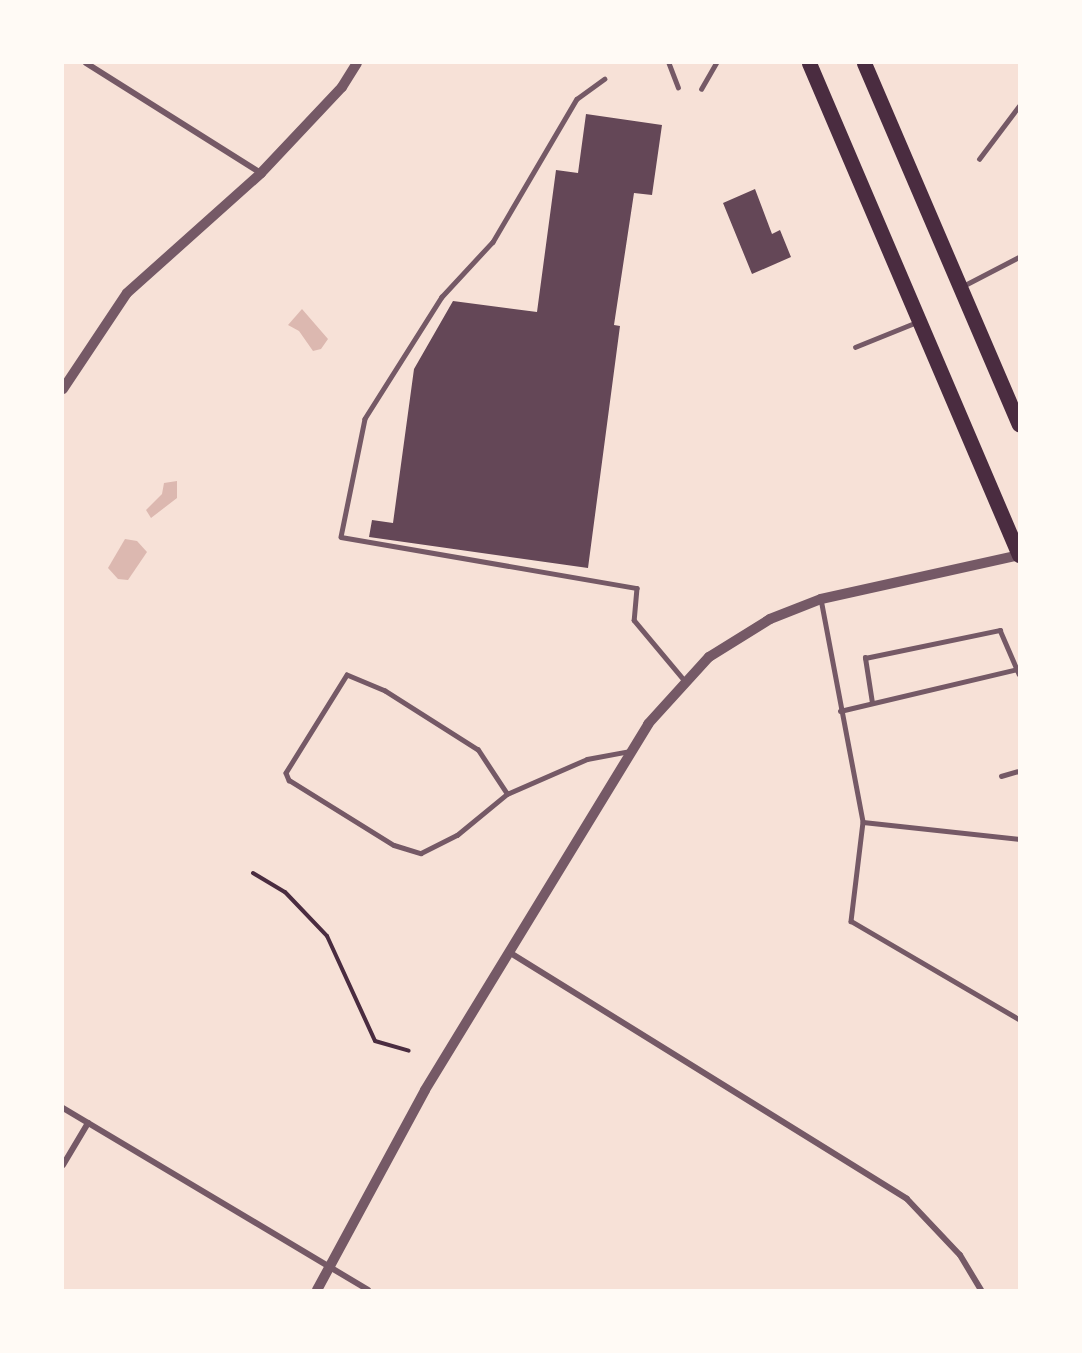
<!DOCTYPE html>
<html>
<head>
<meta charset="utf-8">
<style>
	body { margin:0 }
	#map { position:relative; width:1082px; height:1353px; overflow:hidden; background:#f7e1d7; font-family:Karla,sans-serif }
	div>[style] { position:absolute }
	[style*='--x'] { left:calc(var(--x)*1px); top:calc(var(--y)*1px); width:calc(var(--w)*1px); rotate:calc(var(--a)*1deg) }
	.water>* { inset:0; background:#dcb8b0 }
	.building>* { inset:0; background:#644757 }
	.path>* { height:4px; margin:-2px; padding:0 2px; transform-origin:2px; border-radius:2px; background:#4a2c40 }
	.service>* { height:4.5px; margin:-2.25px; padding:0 2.25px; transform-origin:2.25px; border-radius:2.25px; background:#755966 }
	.minor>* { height:6px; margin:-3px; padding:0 3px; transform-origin:3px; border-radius:3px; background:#755966 }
	.tertiary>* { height:10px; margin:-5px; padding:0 5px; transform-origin:5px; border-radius:5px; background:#755966 }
	.primary>* { height:15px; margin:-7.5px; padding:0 7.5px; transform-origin:7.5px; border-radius:7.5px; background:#4a2c40 }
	span { translate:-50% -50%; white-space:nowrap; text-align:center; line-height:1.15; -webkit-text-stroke:6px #fffaf5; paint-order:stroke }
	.frame { position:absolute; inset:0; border:64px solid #fffaf5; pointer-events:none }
</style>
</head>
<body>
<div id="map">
	<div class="water">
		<div style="clip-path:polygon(302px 309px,328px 339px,321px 349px,313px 351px,299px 331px,288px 325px)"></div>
		<div style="clip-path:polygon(177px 481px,177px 498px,151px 518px,146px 510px,162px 494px,164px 483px)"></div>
		<div style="clip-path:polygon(125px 539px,137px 541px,147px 552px,128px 580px,118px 579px,108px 568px)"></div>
	</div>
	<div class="building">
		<div style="clip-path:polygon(586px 114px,662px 125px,652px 195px,634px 193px,614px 325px,620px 326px,588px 568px,369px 537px,372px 520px,393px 523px,414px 369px,453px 301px,537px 312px,556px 170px,578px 173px)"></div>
		<div style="clip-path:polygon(755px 189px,772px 234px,780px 230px,791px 257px,752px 274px,723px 203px)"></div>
	</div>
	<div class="path">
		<div style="--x:253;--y:873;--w:37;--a:31"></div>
		<div style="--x:285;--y:892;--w:61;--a:46.3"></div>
		<div style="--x:327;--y:936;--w:115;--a:65.4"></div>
		<div style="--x:375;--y:1041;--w:35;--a:16"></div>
	</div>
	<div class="service">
		<div style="--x:669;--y:63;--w:26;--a:69"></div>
		<div style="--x:605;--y:79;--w:34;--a:144"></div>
		<div style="--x:577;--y:99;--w:166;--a:120.4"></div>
		<div style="--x:493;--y:242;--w:75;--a:132.8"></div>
		<div style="--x:442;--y:297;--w:144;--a:122.3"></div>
		<div style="--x:365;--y:419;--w:120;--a:101.5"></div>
		<div style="--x:341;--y:537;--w:300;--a:9.8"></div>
		<div style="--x:637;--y:588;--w:32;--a:95"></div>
		<div style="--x:634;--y:620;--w:80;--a:50.1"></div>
		<div style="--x:701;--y:89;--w:30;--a:-60"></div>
		<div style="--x:979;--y:159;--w:66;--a:-53"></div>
		<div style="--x:963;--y:286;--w:63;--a:-27.4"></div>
		<div style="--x:855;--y:347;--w:67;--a:-22"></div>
		<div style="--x:821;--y:599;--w:227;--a:79.3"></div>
		<div style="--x:863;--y:822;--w:157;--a:6.2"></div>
		<div style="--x:872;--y:703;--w:46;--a:-98.8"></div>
		<div style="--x:865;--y:658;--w:138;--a:-11.7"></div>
		<div style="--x:1000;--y:630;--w:48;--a:66.6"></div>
		<div style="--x:840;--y:711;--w:183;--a:-13.3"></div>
		<div style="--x:1001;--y:776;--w:19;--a:-16"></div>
		<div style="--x:507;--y:794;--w:53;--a:-123.4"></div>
		<div style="--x:478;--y:750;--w:110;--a:-147.6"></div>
		<div style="--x:385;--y:691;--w:41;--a:-157.2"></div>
		<div style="--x:347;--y:675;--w:115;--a:121.9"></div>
		<div style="--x:286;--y:773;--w:8;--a:67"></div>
		<div style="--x:289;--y:780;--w:123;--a:31.8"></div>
		<div style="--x:394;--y:845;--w:28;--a:17"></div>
		<div style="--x:421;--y:853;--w:40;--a:-26.6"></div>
		<div style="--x:457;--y:835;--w:65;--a:-39.4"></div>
		<div style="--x:507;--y:794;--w:87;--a:-23.6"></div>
		<div style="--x:587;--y:759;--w:44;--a:-10.5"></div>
		<div style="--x:863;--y:822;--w:100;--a:96.9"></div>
		<div style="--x:851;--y:921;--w:194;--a:30.3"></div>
	</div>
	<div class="minor">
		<div style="--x:86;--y:63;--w:207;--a:32.2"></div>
		<div style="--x:509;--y:952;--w:468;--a:31.8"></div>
		<div style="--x:907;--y:1199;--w:77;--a:46.6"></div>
		<div style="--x:960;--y:1255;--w:41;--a:59"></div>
		<div style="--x:63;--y:1108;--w:355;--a:30.8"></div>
		<div style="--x:63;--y:1165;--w:49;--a:-59.2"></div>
	</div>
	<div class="tertiary">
		<div style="--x:63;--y:389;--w:115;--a:-56.3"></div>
		<div style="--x:127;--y:293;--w:180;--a:-41.8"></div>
		<div style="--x:261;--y:173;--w:118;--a:-46.7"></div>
		<div style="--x:342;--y:87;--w:28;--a:-58"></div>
		<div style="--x:317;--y:1290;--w:227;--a:-61.6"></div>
		<div style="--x:425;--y:1090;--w:429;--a:-58.6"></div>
		<div style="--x:648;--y:724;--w:91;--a:-47.7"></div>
		<div style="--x:709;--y:657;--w:72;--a:-31.9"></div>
		<div style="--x:770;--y:619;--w:55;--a:-21.4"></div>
		<div style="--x:821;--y:599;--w:203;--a:-12.5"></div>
	</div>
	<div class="primary">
		<div style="--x:809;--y:63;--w:535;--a:66.89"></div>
		<div style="--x:864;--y:63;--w:393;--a:66.8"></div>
	</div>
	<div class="frame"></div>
</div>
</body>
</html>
